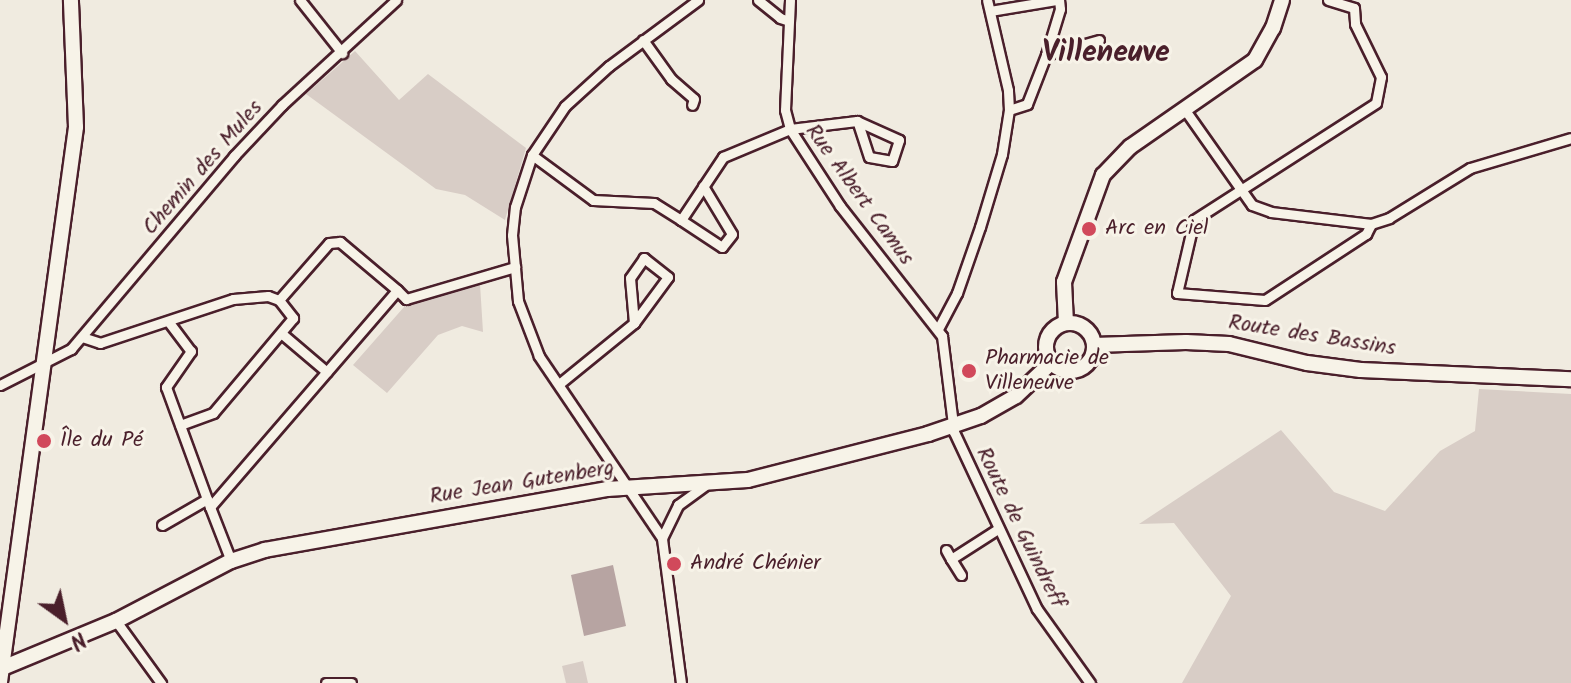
<!DOCTYPE html>
<html>
<head>
<meta charset="utf-8">
<style>
	body { margin:0 }
	#map { position:relative; width:1571px; height:683px; overflow:hidden; background:#f0ebe0; font-family:Kalam,sans-serif }
	div>[style] { position:absolute }
	[style*='--x'] { left:calc(var(--x)*1px); top:calc(var(--y)*1px); width:calc(var(--w)*1px); rotate:calc(var(--a)*1deg) }
	.green>* { inset:0; background:#d8cdc6 }
	.water>* { inset:0; background:#b7a4a2 }
	.roads { filter:drop-shadow(2px 0 #4a1f2b) drop-shadow(-2px 0 #4a1f2b) drop-shadow(0 2px #4a1f2b) drop-shadow(0 -2px #4a1f2b) }
	.street>* { height:9px; margin:-4.5px; padding:0 4.5px; transform-origin:4.5px; border-radius:4.5px; background:#f7f3e8 }
	.secondary>* { height:14px; margin:-7px; padding:0 7px; transform-origin:7px; border-radius:7px; background:#f7f3e8 }
	.secondary>.ring { margin:-7px; padding:0; box-sizing:content-box; background:none; border:14px solid #f7f3e8; border-radius:50% }
	.dots>* { width:22px; height:22px; translate:-50% -50%; box-sizing:border-box; border:4px solid #f7f3e8; border-radius:50% }
	span { translate:-50% -50%; white-space:nowrap; text-align:center; line-height:1.15; -webkit-text-stroke:6px #f7f3e8; paint-order:stroke }
	.street-label { font-size:22px; color:#4a1f2b }
	.poi-label { font-size:22px; color:#4a1f2b }
	.left { translate:0 -50%; text-align:left }
	.district-label { font-size:30px; color:#4a1f2b; font-weight:700 }
	.north { position:absolute; left:24px; top:579px; width:80px; height:80px; -webkit-text-stroke:6px #f7f3e8; paint-order:stroke; rotate:147deg; font-size:22px; font-weight:700; line-height:32px; text-align:center; color:#4a1f2b }
	.north::after { content:''; display:block; margin:auto; width:28px; height:36px; background:#4a1f2b; clip-path:polygon(50% 0,100% 100%,50% 72%,0 100%) }
</style>
</head>
<body>
<div id="map">
	<div class="green">
		<div style="clip-path:polygon(355px 51px,399px 100px,428px 74px,526px 148px,505px 220px,465px 195px,436px 189px,306px 94px)"></div>
		<div style="clip-path:polygon(480px 284px,483px 332px,462px 326px,438px 335px,387px 393px,353px 365px,404px 307px)"></div>
		<div style="clip-path:polygon(1479px 389px,1571px 394px,1571px 683px,1182px 683px,1231px 596px,1174px 523px,1139px 524px,1281px 430px,1334px 492px,1385px 511px,1440px 451px,1475px 431px)"></div>
		<div style="clip-path:polygon(583px 661px,588px 683px,566px 683px,562px 666px)"></div>
	</div>
	<div class="water">
		<div style="clip-path:polygon(613px 565px,626px 626px,584px 636px,571px 575px)"></div>
	</div>
	<div class="roads">
		<div class="street">
			<div style="--x:300;--y:0;--w:68;--a:51.6"></div>
			<div style="--x:758;--y:0;--w:28;--a:39"></div>
			<div style="--x:780;--y:18;--w:9;--a:18"></div>
			<div style="--x:790;--y:0;--w:110;--a:92.6"></div>
			<div style="--x:785;--y:110;--w:20;--a:75"></div>
			<div style="--x:790;--y:129;--w:92;--a:57"></div>
			<div style="--x:840;--y:206;--w:165;--a:51.9"></div>
			<div style="--x:942;--y:336;--w:97;--a:82.9"></div>
			<div style="--x:954;--y:432;--w:195;--a:64.9"></div>
			<div style="--x:1037;--y:609;--w:91;--a:54.4"></div>
			<div style="--x:1328;--y:0;--w:27;--a:17"></div>
			<div style="--x:1354;--y:8;--w:16;--a:86"></div>
			<div style="--x:1355;--y:24;--w:59;--a:63.9"></div>
			<div style="--x:1381;--y:77;--w:26;--a:101"></div>
			<div style="--x:1376;--y:103;--w:216;--a:147.3"></div>
			<div style="--x:1194;--y:220;--w:75;--a:103.1"></div>
			<div style="--x:1177;--y:293;--w:88;--a:4.5"></div>
			<div style="--x:1265;--y:300;--w:121;--a:-33.2"></div>
			<div style="--x:1366;--y:234;--w:11;--a:-63"></div>
			<div style="--x:990;--y:11;--w:67;--a:-9.5"></div>
			<div style="--x:643;--y:40;--w:48;--a:54.3"></div>
			<div style="--x:671;--y:79;--w:30;--a:41"></div>
			<div style="--x:694;--y:99;--w:6;--a:108"></div>
			<div style="--x:1046;--y:55;--w:55;--a:-15.8"></div>
			<div style="--x:1009;--y:110;--w:19;--a:-18"></div>
			<div style="--x:1027;--y:104;--w:53;--a:-68.8"></div>
			<div style="--x:1046;--y:55;--w:48;--a:-73.1"></div>
			<div style="--x:1060;--y:9;--w:9;--a:-96"></div>
			<div style="--x:1185;--y:110;--w:116;--a:54.8"></div>
			<div style="--x:1252;--y:205;--w:20;--a:20"></div>
			<div style="--x:1271;--y:212;--w:101;--a:6.8"></div>
			<div style="--x:1371;--y:224;--w:19;--a:-18"></div>
			<div style="--x:1389;--y:218;--w:95;--a:-31.7"></div>
			<div style="--x:1470;--y:168;--w:105;--a:-16.5"></div>
			<div style="--x:532;--y:155;--w:76;--a:36.4"></div>
			<div style="--x:593;--y:200;--w:61;--a:2.8"></div>
			<div style="--x:654;--y:203;--w:32;--a:32"></div>
			<div style="--x:681;--y:220;--w:76;--a:-56.3"></div>
			<div style="--x:723;--y:157;--w:73;--a:-22.7"></div>
			<div style="--x:790;--y:129;--w:67;--a:-6.8"></div>
			<div style="--x:857;--y:121;--w:46;--a:24.3"></div>
			<div style="--x:899;--y:140;--w:22;--a:108"></div>
			<div style="--x:892;--y:161;--w:23;--a:-170"></div>
			<div style="--x:869;--y:157;--w:38;--a:-108"></div>
			<div style="--x:681;--y:220;--w:49;--a:33.4"></div>
			<div style="--x:722;--y:247;--w:16;--a:-52"></div>
			<div style="--x:732;--y:234;--w:56;--a:-121.1"></div>
			<div style="--x:397;--y:290;--w:13;--a:45"></div>
			<div style="--x:406;--y:299;--w:114;--a:-16.4"></div>
			<div style="--x:168;--y:321;--w:38;--a:53"></div>
			<div style="--x:191;--y:351;--w:44;--a:124.8"></div>
			<div style="--x:166;--y:387;--w:128;--a:69.9"></div>
			<div style="--x:938;--y:329;--w:41;--a:-62.2"></div>
			<div style="--x:957;--y:293;--w:70;--a:-70.8"></div>
			<div style="--x:980;--y:227;--w:76;--a:-73.2"></div>
			<div style="--x:1002;--y:154;--w:45;--a:-81"></div>
			<div style="--x:1009;--y:110;--w:20;--a:-93"></div>
			<div style="--x:1008;--y:90;--w:92;--a:-103.1"></div>
			<div style="--x:281;--y:333;--w:60;--a:40.3"></div>
			<div style="--x:82;--y:337;--w:19;--a:18"></div>
			<div style="--x:100;--y:343;--w:140;--a:-18.3"></div>
			<div style="--x:233;--y:299;--w:35;--a:-5"></div>
			<div style="--x:268;--y:296;--w:12;--a:20"></div>
			<div style="--x:279;--y:300;--w:23;--a:52"></div>
			<div style="--x:293;--y:318;--w:124;--a:130.1"></div>
			<div style="--x:213;--y:413;--w:35;--a:160"></div>
			<div style="--x:559;--y:384;--w:97;--a:-39.1"></div>
			<div style="--x:634;--y:323;--w:57;--a:-53.5"></div>
			<div style="--x:668;--y:277;--w:31;--a:-142"></div>
			<div style="--x:644;--y:258;--w:24;--a:125"></div>
			<div style="--x:630;--y:278;--w:45;--a:84.9"></div>
			<div style="--x:0;--y:385;--w:80;--a:-26.9"></div>
			<div style="--x:71;--y:349;--w:253;--a:-49.8"></div>
			<div style="--x:234;--y:156;--w:70;--a:-46.7"></div>
			<div style="--x:282;--y:105;--w:155;--a:-42.6"></div>
			<div style="--x:162;--y:525;--w:52;--a:-30"></div>
			<div style="--x:662;--y:538;--w:37;--a:-64"></div>
			<div style="--x:678;--y:505;--w:36;--a:-36"></div>
			<div style="--x:946;--y:550;--w:10;--a:61"></div>
			<div style="--x:951;--y:559;--w:56;--a:-32.6"></div>
			<div style="--x:951;--y:559;--w:19;--a:58"></div>
			<div style="--x:231;--y:561;--w:58;--a:-111.3"></div>
			<div style="--x:210;--y:507;--w:286;--a:-49.2"></div>
			<div style="--x:397;--y:290;--w:75;--a:-139.9"></div>
			<div style="--x:340;--y:242;--w:11;--a:175"></div>
			<div style="--x:329;--y:243;--w:76;--a:131.3"></div>
			<div style="--x:116;--y:621;--w:77;--a:54"></div>
			<div style="--x:326;--y:683;--w:25;--a:0"></div>
			<div style="--x:681;--y:683;--w:146;--a:-97.5"></div>
			<div style="--x:662;--y:538;--w:220;--a:-124.1"></div>
			<div style="--x:539;--y:356;--w:59;--a:-110.9"></div>
			<div style="--x:518;--y:301;--w:66;--a:-95.2"></div>
			<div style="--x:512;--y:235;--w:28;--a:-84"></div>
			<div style="--x:515;--y:207;--w:55;--a:-71.9"></div>
			<div style="--x:532;--y:155;--w:59;--a:-56"></div>
			<div style="--x:565;--y:106;--w:59;--a:-42.3"></div>
			<div style="--x:609;--y:66;--w:111;--a:-36.6"></div>
		</div>
		<div class="secondary">
			<div style="--x:1066;--y:323;--w:41;--a:-92.8"></div>
			<div style="--x:1064;--y:282;--w:114;--a:-70"></div>
			<div style="--x:1103;--y:175;--w:39;--a:-46"></div>
			<div style="--x:1130;--y:147;--w:152;--a:-34.8"></div>
			<div style="--x:1255;--y:60;--w:37;--a:-61"></div>
			<div style="--x:1273;--y:28;--w:29;--a:-72"></div>
			<div class="ring" style="left:1046px;top:323px;width:34px;height:34px"></div>
			<div style="--x:1094;--y:345;--w:92;--a:-1.9"></div>
			<div style="--x:1186;--y:342;--w:43;--a:2.7"></div>
			<div style="--x:1229;--y:344;--w:80;--a:13.7"></div>
			<div style="--x:1307;--y:363;--w:54;--a:7.4"></div>
			<div style="--x:1361;--y:370;--w:210;--a:2.5"></div>
			<div style="--x:0;--y:669;--w:126;--a:-22.5"></div>
			<div style="--x:116;--y:621;--w:130;--a:-27.6"></div>
			<div style="--x:231;--y:561;--w:36;--a:-18"></div>
			<div style="--x:265;--y:550;--w:347;--a:-10.1"></div>
			<div style="--x:607;--y:489;--w:141;--a:-3.7"></div>
			<div style="--x:748;--y:480;--w:186;--a:-14.3"></div>
			<div style="--x:928;--y:434;--w:56;--a:-18.8"></div>
			<div style="--x:981;--y:416;--w:40;--a:-29.7"></div>
			<div style="--x:1016;--y:396;--w:50;--a:-43.4"></div>
			<div style="--x:0;--y:682;--w:560;--a:-82.2"></div>
			<div style="--x:76;--y:127;--w:127;--a:-92.3"></div>
		</div>
	</div>
	<div class="dots">
		<div style="left:1089px;top:229px;background:#d1495b"></div>
		<div style="left:969px;top:371px;background:#d1495b"></div>
		<div style="left:44px;top:441px;background:#d1495b"></div>
		<div style="left:674px;top:564px;background:#d1495b"></div>
	</div>
	<div class="street-label">
		<span style="left:203px;top:168px;rotate:-49deg">Chemin des Mules</span>
		<span style="left:859px;top:195px;rotate:54deg">Rue Albert Camus</span>
		<span style="left:1312px;top:336px;rotate:9deg">Route des Bassins</span>
		<span style="left:522px;top:483px;rotate:-9deg">Rue Jean Gutenberg</span>
		<span style="left:1020px;top:528px;rotate:64deg">Route de Guindreff</span>
	</div>
	<div class="poi-label">
		<span class="left" style="left:1105px;top:229px">Arc en Ciel</span>
		<span class="left" style="left:985px;top:371px">Pharmacie de<br>Villeneuve</span>
		<span class="left" style="left:60px;top:441px">Île du Pé</span>
		<span class="left" style="left:690px;top:564px">André Chénier</span>
	</div>
	<div class="district-label">
		<span style="left:1106px;top:53px">Villeneuve</span>
	</div>
	<div class="north">N</div>
</div>
</body>
</html>
